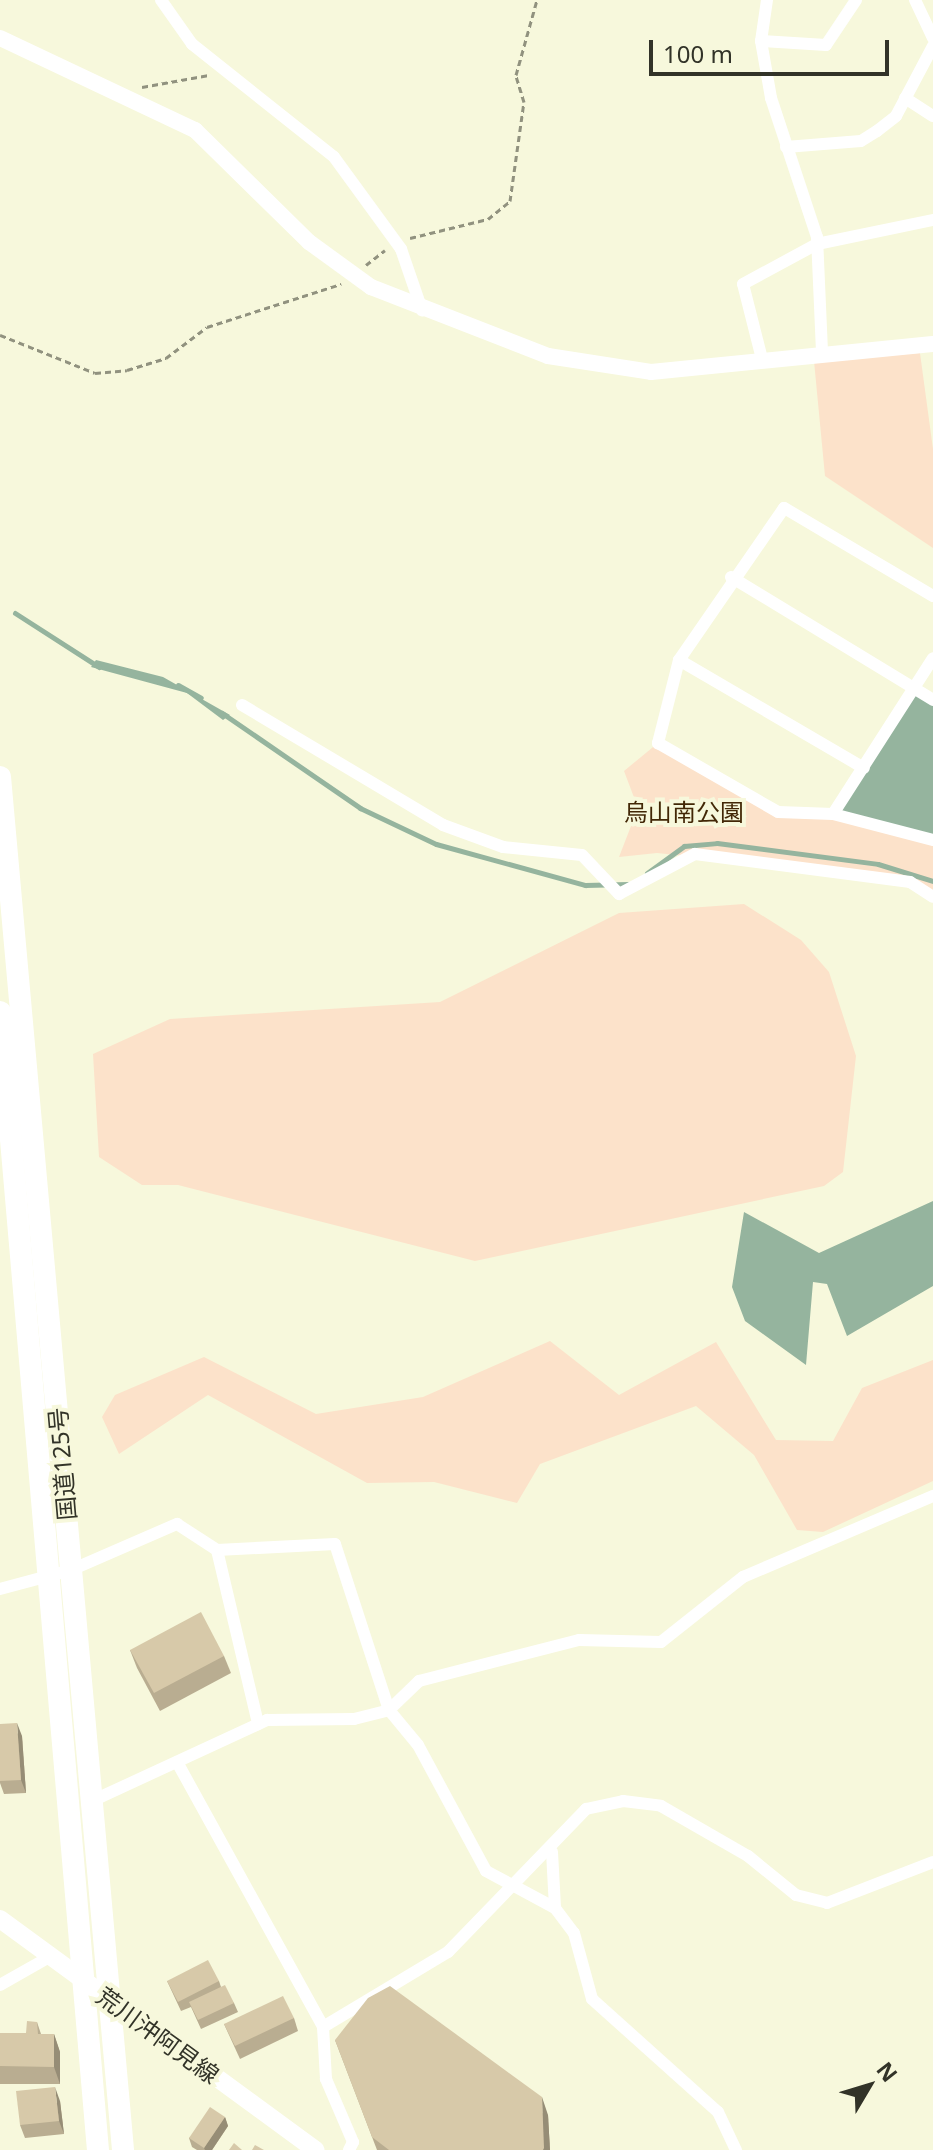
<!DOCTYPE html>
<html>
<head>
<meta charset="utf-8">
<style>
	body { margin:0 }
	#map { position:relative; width:933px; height:2150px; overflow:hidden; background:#f7f8dc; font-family:"Noto Sans","Noto Sans JP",sans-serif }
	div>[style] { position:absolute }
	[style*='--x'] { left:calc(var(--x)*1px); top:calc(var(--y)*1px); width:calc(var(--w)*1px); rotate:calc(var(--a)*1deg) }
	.green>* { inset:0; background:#fce2ca }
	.water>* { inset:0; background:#95b49e }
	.stream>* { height:5px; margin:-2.5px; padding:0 2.5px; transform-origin:2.5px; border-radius:2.5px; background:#95b49e }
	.path>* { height:3px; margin-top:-1.5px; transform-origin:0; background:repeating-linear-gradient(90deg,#91927f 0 6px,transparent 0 10px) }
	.minor>* { height:12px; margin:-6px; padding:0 6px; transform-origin:6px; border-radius:6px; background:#fff }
	.tertiary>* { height:16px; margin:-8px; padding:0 8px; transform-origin:8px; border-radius:8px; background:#fff }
	.secondary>* { height:18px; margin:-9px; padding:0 9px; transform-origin:9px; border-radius:9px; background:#fff }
	.trunk>* { height:22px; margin:-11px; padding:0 11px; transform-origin:11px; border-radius:11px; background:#fff }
	.wall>* { inset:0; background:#b9ad91 }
	.shaded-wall>* { inset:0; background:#968d76 }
	.building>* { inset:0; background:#d7c9a9 }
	span { translate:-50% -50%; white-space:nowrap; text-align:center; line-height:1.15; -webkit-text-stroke:8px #f7f8dc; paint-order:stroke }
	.park-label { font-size:24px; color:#422706 }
	.street-label { font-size:24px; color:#323328 }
	.north { position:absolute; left:829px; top:2046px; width:80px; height:80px; -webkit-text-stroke:6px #f7f8dc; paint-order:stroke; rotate:52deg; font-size:22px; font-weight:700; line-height:32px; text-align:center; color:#323328 }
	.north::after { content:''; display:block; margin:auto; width:28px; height:36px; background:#323328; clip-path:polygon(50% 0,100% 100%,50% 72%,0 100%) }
	.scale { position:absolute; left:649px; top:40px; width:240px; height:36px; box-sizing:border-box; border:4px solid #323328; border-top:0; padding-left:10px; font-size:24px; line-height:28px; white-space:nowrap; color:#323328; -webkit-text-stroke:6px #f7f8dc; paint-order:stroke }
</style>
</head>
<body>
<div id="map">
	<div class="green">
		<div style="clip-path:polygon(920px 353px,933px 449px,933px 548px,825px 476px,814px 361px)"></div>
		<div style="clip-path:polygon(658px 743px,778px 811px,833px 814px,933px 840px,933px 898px,886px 877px,657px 853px,619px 857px,638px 808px,624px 771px)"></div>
		<div style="clip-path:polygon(744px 904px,801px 940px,829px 972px,856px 1056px,843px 1172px,824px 1186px,475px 1261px,178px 1185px,142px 1185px,99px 1157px,93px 1054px,170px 1019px,440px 1002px,619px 913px)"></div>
		<div style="clip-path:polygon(550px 1341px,619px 1395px,716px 1342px,776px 1440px,833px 1441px,862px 1388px,933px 1360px,933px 1481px,823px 1532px,797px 1530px,754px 1455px,696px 1406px,540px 1464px,517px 1503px,434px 1482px,367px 1483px,208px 1395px,119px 1454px,102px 1417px,115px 1395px,204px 1357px,316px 1414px,423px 1397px)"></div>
	</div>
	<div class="water">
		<div style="clip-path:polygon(96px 660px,163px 677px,230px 715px,223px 720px,187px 693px,91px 667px)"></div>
		<div style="clip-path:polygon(916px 693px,933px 704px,933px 835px,837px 817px)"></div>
		<div style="clip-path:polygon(933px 1201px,933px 1286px,847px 1336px,827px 1284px,813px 1282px,806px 1365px,745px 1321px,732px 1287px,744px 1212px,819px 1253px)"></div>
	</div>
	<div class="stream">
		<div style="--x:15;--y:613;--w:100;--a:32.7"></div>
		<div style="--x:178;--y:685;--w:26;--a:29"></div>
		<div style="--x:222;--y:713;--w:168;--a:34.5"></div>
		<div style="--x:360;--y:808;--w:84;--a:25.3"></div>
		<div style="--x:436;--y:844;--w:155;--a:15.4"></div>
		<div style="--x:585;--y:885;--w:43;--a:-1.3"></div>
		<div style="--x:647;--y:873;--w:46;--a:-36.1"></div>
		<div style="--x:684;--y:846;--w:33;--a:-5"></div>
		<div style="--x:717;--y:843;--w:162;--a:7.4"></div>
		<div style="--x:878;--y:864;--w:58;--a:17.2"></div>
	</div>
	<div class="path">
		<div style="--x:142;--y:87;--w:68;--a:-10.2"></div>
		<div style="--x:410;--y:238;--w:80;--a:-13.7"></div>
		<div style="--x:488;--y:219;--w:28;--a:-39"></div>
		<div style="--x:510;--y:201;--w:100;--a:-82"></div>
		<div style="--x:524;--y:102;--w:28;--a:-107"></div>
		<div style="--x:516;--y:75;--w:78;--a:-74.4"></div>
		<div style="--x:366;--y:265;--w:24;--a:-38"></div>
		<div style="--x:0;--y:335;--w:102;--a:21.8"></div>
		<div style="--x:95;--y:373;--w:32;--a:-5"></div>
		<div style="--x:127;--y:370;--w:41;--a:-17.1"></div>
		<div style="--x:166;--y:358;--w:51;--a:-37.1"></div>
		<div style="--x:207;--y:327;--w:141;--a:-17.8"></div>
	</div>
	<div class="minor">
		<div style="--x:161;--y:0;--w:54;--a:54.8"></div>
		<div style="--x:192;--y:44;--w:181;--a:38.5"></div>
		<div style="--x:334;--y:157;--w:114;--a:53.9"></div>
		<div style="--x:401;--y:249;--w:65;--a:71"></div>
		<div style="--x:767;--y:0;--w:41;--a:98.3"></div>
		<div style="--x:761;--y:41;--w:58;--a:80"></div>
		<div style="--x:771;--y:98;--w:146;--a:71.7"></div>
		<div style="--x:817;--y:237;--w:113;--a:87.5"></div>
		<div style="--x:915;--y:0;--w:42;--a:64.7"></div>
		<div style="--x:761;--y:41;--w:65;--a:3.5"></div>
		<div style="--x:826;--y:45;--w:54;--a:-56.3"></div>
		<div style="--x:905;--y:98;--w:33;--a:33"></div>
		<div style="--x:786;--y:147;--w:75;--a:-4.6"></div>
		<div style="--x:861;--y:141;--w:19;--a:-32"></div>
		<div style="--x:877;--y:131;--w:24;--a:-38"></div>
		<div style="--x:896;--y:116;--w:79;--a:-62.1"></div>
		<div style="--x:762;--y:359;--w:77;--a:-104.2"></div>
		<div style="--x:743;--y:284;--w:84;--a:-28.4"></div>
		<div style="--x:817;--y:244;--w:118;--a:-11.7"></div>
		<div style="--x:731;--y:577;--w:237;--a:31.3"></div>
		<div style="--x:933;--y:596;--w:173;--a:-149.4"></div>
		<div style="--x:784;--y:508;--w:185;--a:124.6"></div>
		<div style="--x:679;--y:660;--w:86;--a:104.2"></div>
		<div style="--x:658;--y:743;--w:138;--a:29.9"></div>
		<div style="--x:778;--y:812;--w:55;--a:2.1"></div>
		<div style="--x:833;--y:814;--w:103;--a:14.6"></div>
		<div style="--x:679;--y:660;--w:214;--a:30.3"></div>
		<div style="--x:242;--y:705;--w:234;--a:30.8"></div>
		<div style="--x:443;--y:825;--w:64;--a:20.1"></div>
		<div style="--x:503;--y:847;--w:79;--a:5.8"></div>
		<div style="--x:582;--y:855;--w:54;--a:46.5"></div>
		<div style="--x:619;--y:894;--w:86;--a:-27.8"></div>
		<div style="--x:695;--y:854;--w:217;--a:7.4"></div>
		<div style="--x:910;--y:882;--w:27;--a:33"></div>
		<div style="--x:833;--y:814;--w:185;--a:-57.3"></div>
		<div style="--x:217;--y:1550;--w:179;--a:76.7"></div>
		<div style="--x:0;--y:1589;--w:73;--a:-15"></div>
		<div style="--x:71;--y:1570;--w:116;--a:-23.5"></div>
		<div style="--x:177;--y:1524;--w:48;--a:33"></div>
		<div style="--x:217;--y:1550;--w:118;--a:-2.9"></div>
		<div style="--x:335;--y:1544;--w:175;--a:72"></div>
		<div style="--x:389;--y:1710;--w:45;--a:50.4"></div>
		<div style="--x:418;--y:1745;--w:143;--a:61.6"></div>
		<div style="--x:486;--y:1871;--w:78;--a:28.2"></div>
		<div style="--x:555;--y:1908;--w:31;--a:53"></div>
		<div style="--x:574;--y:1933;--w:68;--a:74.7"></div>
		<div style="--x:592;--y:1999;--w:169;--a:41.9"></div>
		<div style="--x:718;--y:2112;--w:42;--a:64.7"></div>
		<div style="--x:177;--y:1762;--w:303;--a:61.1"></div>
		<div style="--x:94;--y:1800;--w:191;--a:-24.8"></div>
		<div style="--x:267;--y:1720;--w:87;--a:-0.7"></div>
		<div style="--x:354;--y:1719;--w:36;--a:-14"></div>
		<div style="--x:389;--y:1710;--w:42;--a:-44"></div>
		<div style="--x:419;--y:1681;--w:165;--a:-14.4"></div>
		<div style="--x:579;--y:1640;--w:82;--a:1.4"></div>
		<div style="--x:661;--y:1642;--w:105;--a:-38.4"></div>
		<div style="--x:743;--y:1577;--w:207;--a:-23.1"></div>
		<div style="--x:552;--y:1852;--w:56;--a:86.9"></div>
		<div style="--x:0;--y:1985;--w:59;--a:-29.6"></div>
		<div style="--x:349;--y:2150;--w:9;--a:-63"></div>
		<div style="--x:353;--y:2142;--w:69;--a:-113.2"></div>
		<div style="--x:326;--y:2079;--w:52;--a:-93.3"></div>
		<div style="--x:323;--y:2027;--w:146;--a:-31"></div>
		<div style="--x:448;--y:1952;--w:199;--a:-46"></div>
		<div style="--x:586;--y:1809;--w:38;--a:-12"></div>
		<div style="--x:623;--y:1801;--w:38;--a:7"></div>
		<div style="--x:661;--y:1806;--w:100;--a:29.9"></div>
		<div style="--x:748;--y:1856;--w:62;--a:39.1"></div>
		<div style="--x:796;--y:1895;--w:32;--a:14"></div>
		<div style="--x:827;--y:1903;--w:114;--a:-21.1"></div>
	</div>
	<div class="tertiary">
		<div style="--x:0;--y:38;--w:216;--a:25.3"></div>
		<div style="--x:195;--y:130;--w:160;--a:44.5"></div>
		<div style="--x:309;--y:242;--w:77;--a:36"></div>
		<div style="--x:371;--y:287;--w:190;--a:21.3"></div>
		<div style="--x:548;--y:356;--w:104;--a:8.8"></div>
		<div style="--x:651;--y:372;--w:283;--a:-5.7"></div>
	</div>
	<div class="secondary">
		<div style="--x:0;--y:1919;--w:391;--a:36.2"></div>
	</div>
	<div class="trunk">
		<div style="--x:0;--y:777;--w:1378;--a:84.88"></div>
		<div style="--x:0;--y:1012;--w:1142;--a:85.08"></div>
	</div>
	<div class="wall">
		<div style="clip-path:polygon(130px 1650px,224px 1656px,231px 1673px,160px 1711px,137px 1668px)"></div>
		<div style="clip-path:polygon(0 1724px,22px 1736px,26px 1793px,4px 1794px,0 1783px)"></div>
		<div style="clip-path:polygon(167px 1981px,219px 1981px,221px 1987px,234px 2003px,238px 2012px,201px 2029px,191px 2007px,181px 2011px)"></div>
		<div style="clip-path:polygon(294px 2018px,298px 2031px,240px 2059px,224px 2024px)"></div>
		<div style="clip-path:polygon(37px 2022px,41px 2034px,54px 2034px,60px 2052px,60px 2084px,0 2084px,0 2033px,26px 2033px)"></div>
		<div style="clip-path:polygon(335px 2040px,548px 2115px,550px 2150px,377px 2150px)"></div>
		<div style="clip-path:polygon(60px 2101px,64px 2134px,25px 2138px,20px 2125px)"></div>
		<div style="clip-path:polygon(225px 2117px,228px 2126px,212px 2150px,197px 2150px,192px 2147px,189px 2138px)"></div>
	</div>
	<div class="shaded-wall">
		<div style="clip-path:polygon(17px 1723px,22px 1736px,26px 1793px,21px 1780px)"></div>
		<div style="clip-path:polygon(54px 2034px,60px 2052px,60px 2084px,54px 2067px)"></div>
		<div style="clip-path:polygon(55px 2087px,60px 2101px,64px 2134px,59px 2121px)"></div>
		<div style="clip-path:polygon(542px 2097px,548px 2115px,550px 2150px,543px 2150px)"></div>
		<div style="clip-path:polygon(225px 2117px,228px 2126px,212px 2150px,205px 2150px,204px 2148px)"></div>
	</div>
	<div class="building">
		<div style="clip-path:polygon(201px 1612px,224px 1656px,154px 1693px,130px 1650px)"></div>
		<div style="clip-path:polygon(17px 1723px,21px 1780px,0 1781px,0 1724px)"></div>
		<div style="clip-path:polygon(208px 1960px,219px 1981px,178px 2002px,167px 1981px)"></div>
		<div style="clip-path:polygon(225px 1985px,234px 2003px,198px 2020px,189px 2002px)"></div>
		<div style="clip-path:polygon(390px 1986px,542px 2097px,544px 2148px,543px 2150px,389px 2150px,372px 2137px,335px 2040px,368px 1998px)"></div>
		<div style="clip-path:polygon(283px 1996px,294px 2018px,235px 2046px,224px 2024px)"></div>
		<div style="clip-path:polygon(27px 2021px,37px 2022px,38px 2034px,54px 2034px,54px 2067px,0 2066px,0 2033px,26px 2033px)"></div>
		<div style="clip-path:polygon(55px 2087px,59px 2121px,20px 2125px,16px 2091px)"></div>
		<div style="clip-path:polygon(210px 2107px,225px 2117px,204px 2148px,189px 2138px)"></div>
		<div style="clip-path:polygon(234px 2143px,242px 2150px,229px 2150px)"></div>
		<div style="clip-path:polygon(255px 2145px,264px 2150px,252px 2150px)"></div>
	</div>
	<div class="park-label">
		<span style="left:684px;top:812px">烏山南公園</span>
	</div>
	<div class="street-label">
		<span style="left:62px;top:1464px;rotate:-95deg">国道125号</span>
		<span style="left:158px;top:2035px;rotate:36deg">荒川沖阿見線</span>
	</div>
	<div class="north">N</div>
	<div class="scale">100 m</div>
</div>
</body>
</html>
